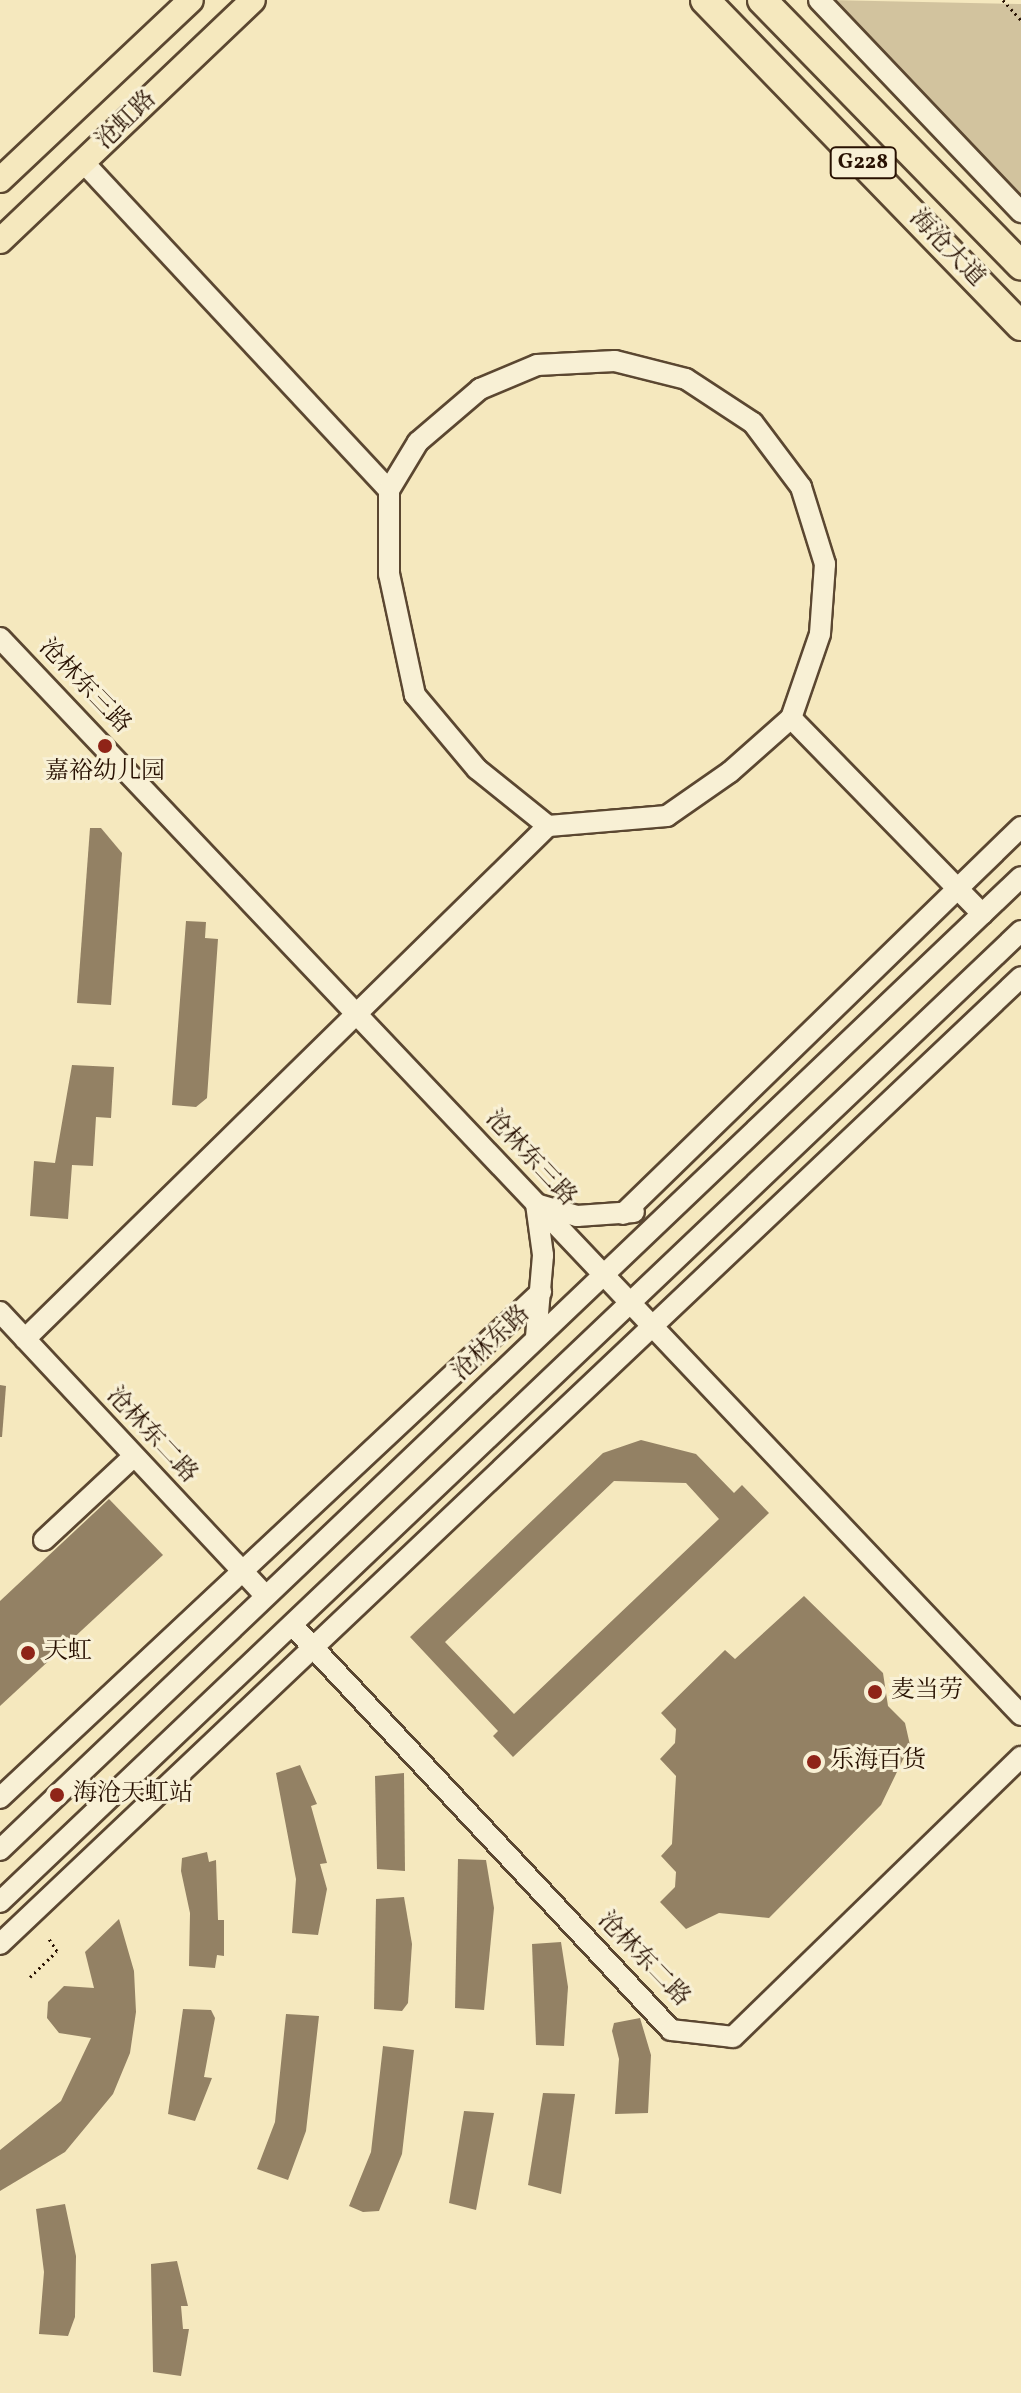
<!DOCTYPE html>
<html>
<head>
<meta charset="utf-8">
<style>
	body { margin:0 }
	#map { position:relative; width:1021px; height:2393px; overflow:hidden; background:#f5e8be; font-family:Vollkorn,"Noto Serif SC",serif }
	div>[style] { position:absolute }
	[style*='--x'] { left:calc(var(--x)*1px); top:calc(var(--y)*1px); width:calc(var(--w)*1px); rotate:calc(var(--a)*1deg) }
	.green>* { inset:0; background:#d2c39e }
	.building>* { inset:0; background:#938164 }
	.path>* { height:3px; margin-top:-1.5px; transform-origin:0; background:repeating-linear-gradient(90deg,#281102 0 2px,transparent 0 6px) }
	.roads { filter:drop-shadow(2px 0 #5b4731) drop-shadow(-2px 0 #5b4731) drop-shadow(0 2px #5b4731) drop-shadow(0 -2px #5b4731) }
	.minor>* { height:20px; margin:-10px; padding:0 10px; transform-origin:10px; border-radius:10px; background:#f8f0d5 }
	.major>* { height:24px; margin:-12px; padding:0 12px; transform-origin:12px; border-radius:12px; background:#f5e8be }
	.highway>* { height:28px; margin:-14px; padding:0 14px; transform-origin:14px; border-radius:14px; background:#f5e8be }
	.dots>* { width:22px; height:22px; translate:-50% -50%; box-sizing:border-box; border:4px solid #f8f0d5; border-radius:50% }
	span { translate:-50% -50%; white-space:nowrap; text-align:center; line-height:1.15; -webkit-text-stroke:6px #f8f0d5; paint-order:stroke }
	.shield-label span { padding:2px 6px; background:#f8f0d5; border:2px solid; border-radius:6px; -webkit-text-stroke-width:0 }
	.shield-label { font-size:22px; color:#281102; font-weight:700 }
	.street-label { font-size:24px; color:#281102 }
	.poi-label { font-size:24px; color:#281102 }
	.left { translate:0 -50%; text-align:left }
</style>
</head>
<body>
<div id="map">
	<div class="green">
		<div style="clip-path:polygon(827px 0,1021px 4px,1021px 207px)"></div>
	</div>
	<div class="building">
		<div style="clip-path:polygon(90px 828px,101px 828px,122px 853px,111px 1005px,77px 1003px)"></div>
		<div style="clip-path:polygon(186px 921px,206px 922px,205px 938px,218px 939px,207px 1098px,196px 1107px,172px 1105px)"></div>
		<div style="clip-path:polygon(72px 1065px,114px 1067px,111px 1118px,96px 1117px,93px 1166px,72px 1165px,68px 1219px,30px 1216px,34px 1161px,55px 1163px)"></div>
		<div style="clip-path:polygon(0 1385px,6px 1386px,2px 1437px,0 1437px)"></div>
		<div style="clip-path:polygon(evenodd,641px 1440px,696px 1454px,734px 1493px,742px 1485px,769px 1513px,513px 1757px,493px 1736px,498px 1731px,410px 1637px,603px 1453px,641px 1440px,614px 1481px,686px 1483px,719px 1519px,514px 1714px,445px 1642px,614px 1481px)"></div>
		<div style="clip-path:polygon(109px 1499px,163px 1555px,0 1706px,0 1601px)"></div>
		<div style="clip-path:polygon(804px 1596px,883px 1673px,888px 1706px,905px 1723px,910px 1745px,881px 1805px,769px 1918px,719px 1913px,686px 1929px,660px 1902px,675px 1887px,676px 1872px,661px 1856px,672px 1844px,676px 1776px,660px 1759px,675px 1743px,676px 1729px,661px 1713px,725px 1650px,735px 1659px)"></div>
		<div style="clip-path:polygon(300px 1765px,317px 1804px,311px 1806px,327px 1863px,320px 1864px,327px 1889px,318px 1935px,292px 1933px,296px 1879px,276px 1773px)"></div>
		<div style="clip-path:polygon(404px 1773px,405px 1871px,377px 1869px,375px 1776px)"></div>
		<div style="clip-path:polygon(207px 1852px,209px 1862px,216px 1860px,218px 1920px,224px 1920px,224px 1956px,217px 1955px,215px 1968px,189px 1966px,190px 1913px,181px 1871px,182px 1858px)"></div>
		<div style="clip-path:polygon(458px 1859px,486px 1860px,494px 1908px,484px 2010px,455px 2008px)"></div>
		<div style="clip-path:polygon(404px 1897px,412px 1944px,408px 2003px,402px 2011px,374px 2009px,376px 1899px)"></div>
		<div style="clip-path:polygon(119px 1919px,134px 1971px,136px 2012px,130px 2053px,113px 2094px,65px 2152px,0 2191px,0 2150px,61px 2101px,91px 2038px,59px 2033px,47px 2018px,48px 2002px,64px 1986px,94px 1988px,85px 1952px)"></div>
		<div style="clip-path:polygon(561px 1942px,568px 1987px,564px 2046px,536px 2045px,532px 1944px)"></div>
		<div style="clip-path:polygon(183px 2009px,211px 2010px,215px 2018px,204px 2077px,212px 2078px,195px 2121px,168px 2114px)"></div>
		<div style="clip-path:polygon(286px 2014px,319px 2016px,306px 2131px,288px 2180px,257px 2169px,275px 2122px)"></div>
		<div style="clip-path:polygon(640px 2018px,651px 2055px,648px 2113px,615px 2114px,619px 2059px,612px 2031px,614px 2023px)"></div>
		<div style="clip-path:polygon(383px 2046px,414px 2050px,402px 2154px,379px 2211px,363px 2212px,349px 2206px,371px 2152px)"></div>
		<div style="clip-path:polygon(543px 2093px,575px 2094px,561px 2194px,528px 2185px)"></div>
		<div style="clip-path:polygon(464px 2111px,494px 2113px,476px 2210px,449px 2203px)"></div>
		<div style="clip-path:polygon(65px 2204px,76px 2256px,75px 2317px,68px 2336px,39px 2334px,44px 2272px,36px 2209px)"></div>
		<div style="clip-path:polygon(177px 2261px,188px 2306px,181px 2306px,183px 2329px,189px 2329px,181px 2376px,153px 2372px,151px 2264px)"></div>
	</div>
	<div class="path">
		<div style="--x:1003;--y:0;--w:27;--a:48"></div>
		<div style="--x:30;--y:1977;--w:37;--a:-44"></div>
		<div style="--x:57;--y:1951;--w:17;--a:-123"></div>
	</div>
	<div class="roads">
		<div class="minor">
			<div style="--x:819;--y:0;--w:293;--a:46.4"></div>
			<div style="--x:84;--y:163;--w:447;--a:47"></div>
			<div style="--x:615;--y:361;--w:73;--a:14.2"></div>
			<div style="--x:686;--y:379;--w:80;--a:33.3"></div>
			<div style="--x:753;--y:423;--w:80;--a:53.1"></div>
			<div style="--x:801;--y:487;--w:81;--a:72.7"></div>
			<div style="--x:825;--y:564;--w:70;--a:94.1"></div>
			<div style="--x:820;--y:634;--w:89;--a:109"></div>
			<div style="--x:791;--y:718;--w:81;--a:138.5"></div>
			<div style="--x:730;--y:772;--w:77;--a:145.1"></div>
			<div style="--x:667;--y:816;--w:119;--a:175.2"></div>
			<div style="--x:548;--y:826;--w:91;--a:-141.2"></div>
			<div style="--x:477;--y:769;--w:97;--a:-130"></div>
			<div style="--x:415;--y:695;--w:124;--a:-102.1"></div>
			<div style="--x:389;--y:574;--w:84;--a:-90"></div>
			<div style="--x:389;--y:490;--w:56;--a:-58.9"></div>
			<div style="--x:418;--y:442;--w:82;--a:-40.5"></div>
			<div style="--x:480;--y:389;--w:62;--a:-22.8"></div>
			<div style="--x:537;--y:365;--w:78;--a:-2.9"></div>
			<div style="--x:0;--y:638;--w:1484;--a:46.53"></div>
			<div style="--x:791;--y:718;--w:274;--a:45.7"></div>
			<div style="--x:623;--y:1214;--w:555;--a:-44.2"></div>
			<div style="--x:0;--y:1312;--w:388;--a:46.9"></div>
			<div style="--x:536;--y:1337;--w:82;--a:-85.1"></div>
			<div style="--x:543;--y:1255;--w:51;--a:-97.8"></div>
			<div style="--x:536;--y:1204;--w:43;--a:16.3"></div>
			<div style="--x:577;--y:1216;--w:57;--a:-4"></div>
			<div style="--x:25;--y:1339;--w:733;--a:-44.45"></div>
			<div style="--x:44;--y:1540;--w:123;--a:-43"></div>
			<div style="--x:293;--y:1626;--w:553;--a:46.9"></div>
			<div style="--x:671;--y:2030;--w:62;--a:6.4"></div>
			<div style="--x:733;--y:2037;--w:402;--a:-44.2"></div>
			<div style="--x:0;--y:1798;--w:741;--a:-43.09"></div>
			<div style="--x:0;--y:1850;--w:1410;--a:-43.62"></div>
			<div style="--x:0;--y:1902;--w:1409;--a:-43.56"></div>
			<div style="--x:0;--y:1944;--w:1406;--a:-43.44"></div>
		</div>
		<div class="major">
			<div style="--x:0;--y:180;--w:262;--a:-43.3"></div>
			<div style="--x:0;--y:241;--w:349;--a:-43.6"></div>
		</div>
		<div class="highway">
			<div style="--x:705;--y:0;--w:454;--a:45.9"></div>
			<div style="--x:762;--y:0;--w:371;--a:45.7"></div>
		</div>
	</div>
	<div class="dots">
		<div style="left:105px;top:746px;background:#8f2418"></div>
		<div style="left:28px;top:1653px;background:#8f2418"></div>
		<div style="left:875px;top:1692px;background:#8f2418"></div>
		<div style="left:814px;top:1762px;background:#8f2418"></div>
		<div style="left:57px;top:1795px;background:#8f2418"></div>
	</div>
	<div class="shield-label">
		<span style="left:863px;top:163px">G228</span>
	</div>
	<div class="street-label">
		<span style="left:127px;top:121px;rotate:-44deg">沧虹路</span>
		<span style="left:946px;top:249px;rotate:46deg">海沧大道</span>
		<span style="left:84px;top:687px;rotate:46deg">沧林东三路</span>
		<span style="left:530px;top:1159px;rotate:47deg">沧林东三路</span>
		<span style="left:492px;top:1344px;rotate:-44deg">沧林东路</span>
		<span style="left:151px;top:1436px;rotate:47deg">沧林东二路</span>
		<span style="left:643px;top:1960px;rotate:46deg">沧林东二路</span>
	</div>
	<div class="poi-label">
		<span style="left:105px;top:773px">嘉裕幼儿园</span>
		<span class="left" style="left:44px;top:1653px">天虹</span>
		<span class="left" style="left:891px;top:1692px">麦当劳</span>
		<span class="left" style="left:830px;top:1762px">乐海百货</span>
		<span class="left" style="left:73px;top:1795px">海沧天虹站</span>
	</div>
</div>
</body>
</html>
